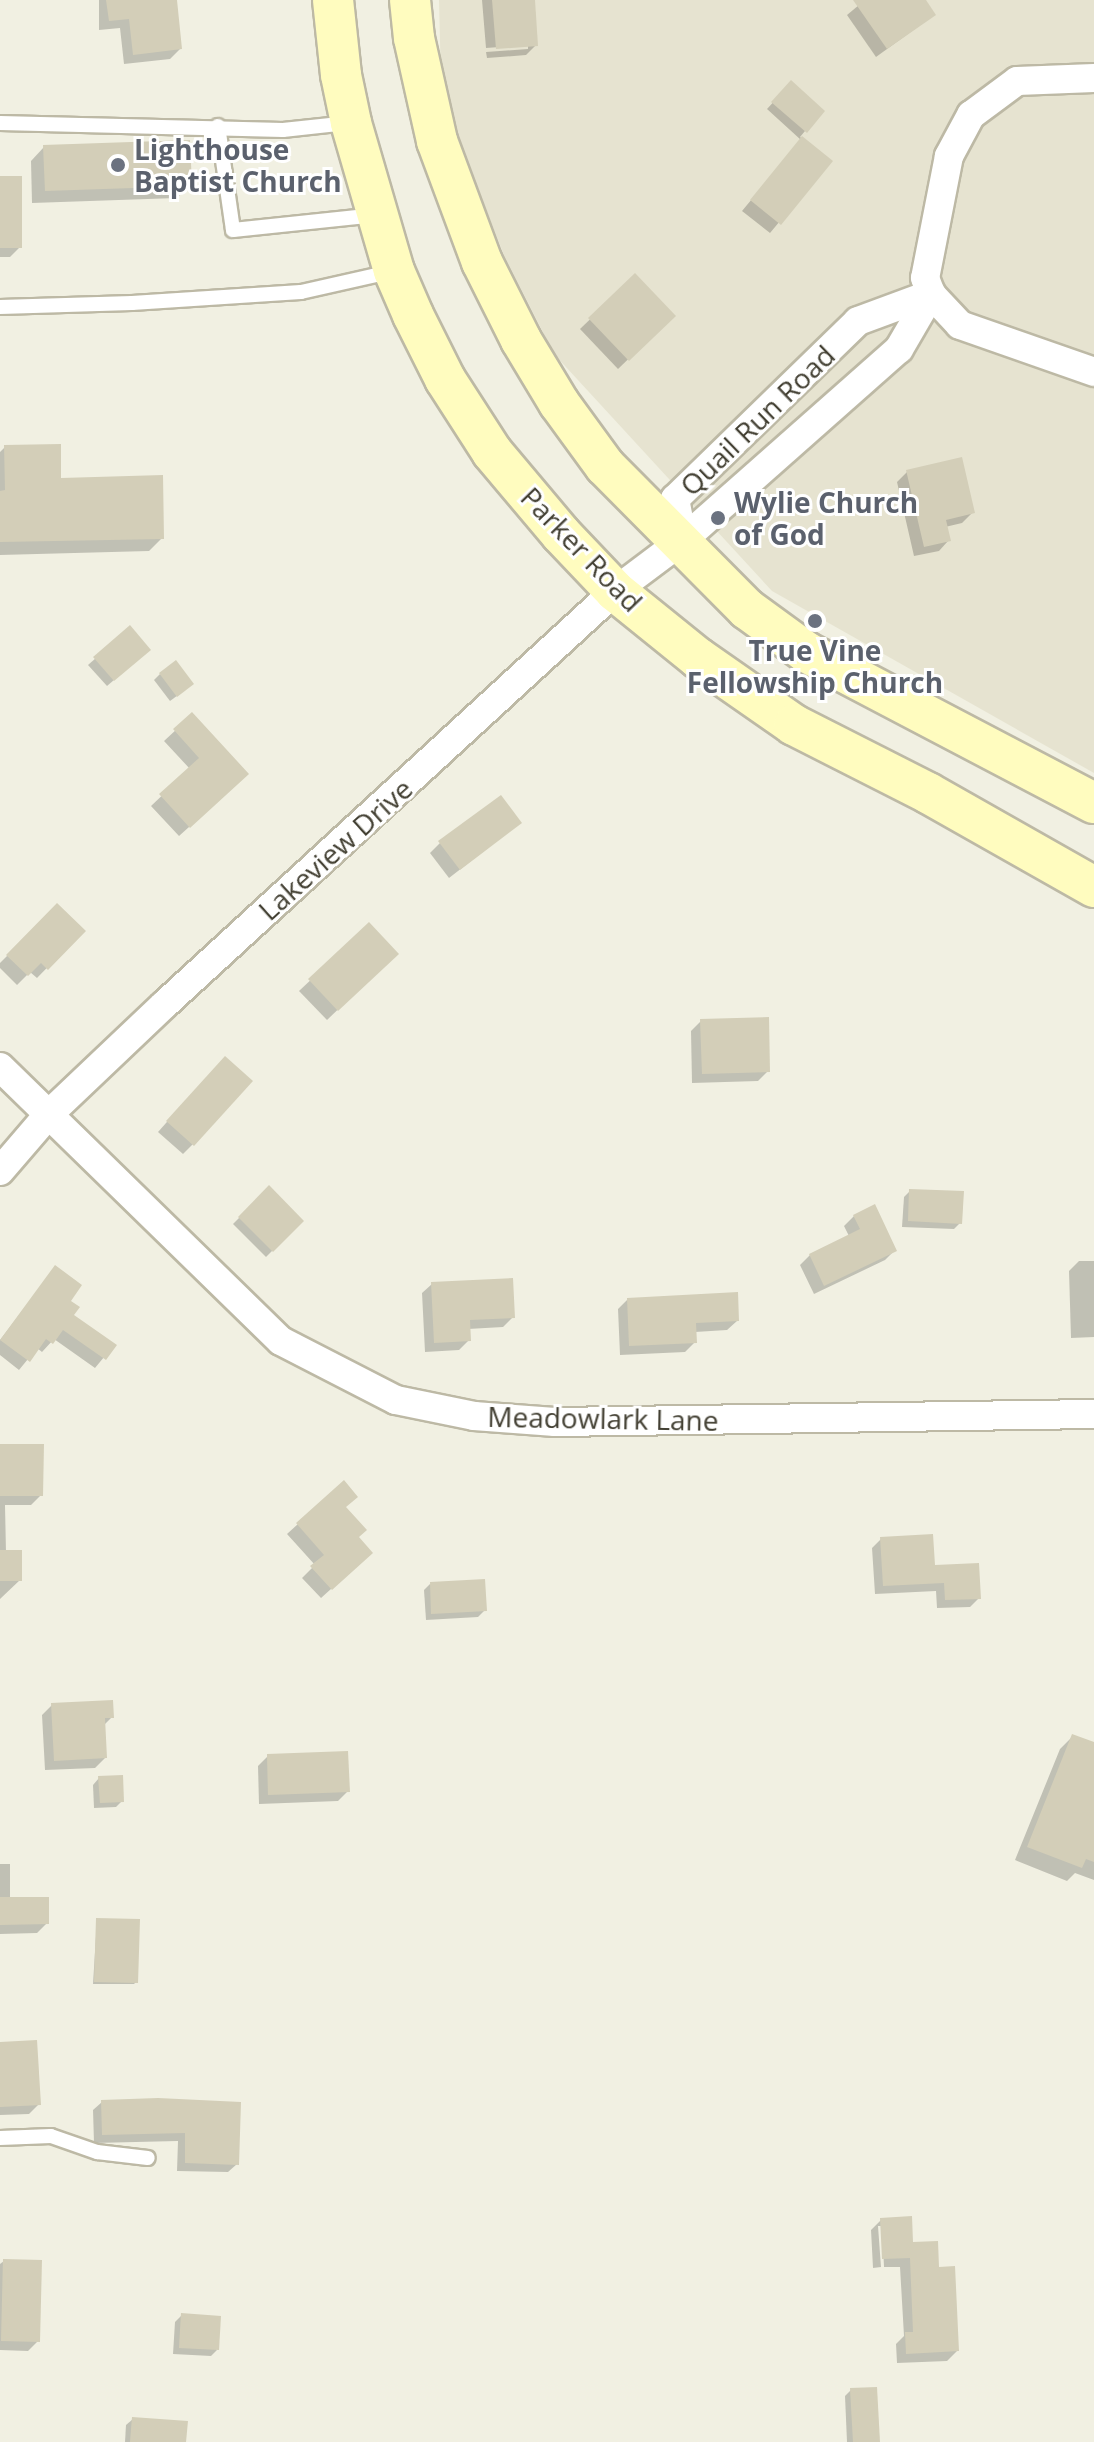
<!DOCTYPE html>
<html>
<head>
<meta charset="utf-8">
<style>
	body { margin:0 }
	#map { position:relative; width:1094px; height:2442px; overflow:hidden; background:#f1f0e2; font-family:"Open Sans",sans-serif }
	div>[style] { position:absolute }
	[style*='--x'] { left:calc(var(--x)*1px); top:calc(var(--y)*1px); width:calc(var(--w)*1px); rotate:calc(var(--a)*1deg) }
	.residential>* { inset:0; background:#e6e3d0 }
	.shadow>* { inset:0; background:#0003 }
	.building>* { inset:0; background:#d3ceb8 }
	.roads { filter:drop-shadow(2px 0 #bdb9a5) drop-shadow(-2px 0 #bdb9a5) drop-shadow(0 2px #bdb9a5) drop-shadow(0 -2px #bdb9a5) }
	.service>* { height:14px; margin:-7px; padding:0 7px; transform-origin:7px; border-radius:7px; background:#fff }
	.minor>* { height:28px; margin:-14px; padding:0 14px; transform-origin:14px; border-radius:14px; background:#fff }
	.secondary>* { height:40px; margin:-20px; padding:0 20px; transform-origin:20px; border-radius:20px; background:#fffcbf }
	.dots>* { width:22px; height:22px; translate:-50% -50%; box-sizing:border-box; border:4px solid #fff; border-radius:50% }
	span { translate:-50% -50%; white-space:nowrap; text-align:center; line-height:1.15; -webkit-text-stroke:6px #fff; paint-order:stroke }
	.worship-label { font-size:28px; color:#5b616d; font-weight:700 }
	.left { translate:0 -50%; text-align:left }
	.street-label { font-size:28px; color:#434033 }
</style>
</head>
<body>
<div id="map">
	<div class="residential">
		<div style="clip-path:polygon(439px 0,1094px 0,1094px 773px,772px 591px,554px 354px,504px 255px,448px 113px,441px 83px)"></div>
	</div>
	<div class="shadow">
		<div style="clip-path:polygon(99px 0,175px 0,180px 49px,170px 59px,124px 64px,120px 28px,99px 30px)"></div>
		<div style="clip-path:polygon(482px 0,533px 0,536px 45px,526px 55px,487px 58px,486px 52px,528px 49px,528px 45px,486px 48px)"></div>
		<div style="clip-path:polygon(865px 0,923px 0,934px 15px,876px 57px,847px 15px)"></div>
		<div style="clip-path:polygon(791px 83px,805px 131px,800px 137px,830px 161px,770px 233px,742px 211px,801px 140px,767px 109px)"></div>
		<div style="clip-path:polygon(44px 147px,190px 185px,177px 198px,32px 203px,31px 161px)"></div>
		<div style="clip-path:polygon(0 178px,20px 247px,10px 257px,0 257px)"></div>
		<div style="clip-path:polygon(635px 276px,673px 316px,618px 369px,580px 329px)"></div>
		<div style="clip-path:polygon(5px 447px,59px 480px,162px 538px,149px 551px,0 555px,0 452px)"></div>
		<div style="clip-path:polygon(907px 472px,972px 513px,962px 523px,945px 527px,948px 541px,939px 551px,914px 556px,897px 482px)"></div>
		<div style="clip-path:polygon(130px 628px,142px 656px,107px 686px,88px 665px)"></div>
		<div style="clip-path:polygon(160px 674px,185px 690px,170px 701px,154px 680px)"></div>
		<div style="clip-path:polygon(192px 715px,237px 784px,179px 836px,151px 806px,190px 769px,164px 741px)"></div>
		<div style="clip-path:polygon(520px 823px,449px 878px,430px 853px,440px 843px)"></div>
		<div style="clip-path:polygon(57px 906px,83px 931px,37px 978px,30px 972px,17px 985px,0 968px,0 963px)"></div>
		<div style="clip-path:polygon(369px 925px,396px 954px,327px 1020px,299px 991px)"></div>
		<div style="clip-path:polygon(701px 1021px,768px 1071px,758px 1081px,692px 1083px,691px 1031px)"></div>
		<div style="clip-path:polygon(215px 1068px,193px 1144px,183px 1154px,158px 1132px)"></div>
		<div style="clip-path:polygon(269px 1188px,302px 1221px,266px 1257px,233px 1224px)"></div>
		<div style="clip-path:polygon(910px 1191px,960px 1223px,954px 1229px,902px 1227px,904px 1197px)"></div>
		<div style="clip-path:polygon(854px 1216px,895px 1250px,885px 1260px,814px 1294px,800px 1265px,810px 1255px,849px 1236px,844px 1226px)"></div>
		<div style="clip-path:polygon(1079px 1261px,1094px 1261px,1094px 1337px,1071px 1338px,1069px 1271px)"></div>
		<div style="clip-path:polygon(55px 1268px,71px 1316px,114px 1345px,95px 1368px,54px 1339px,42px 1352px,37px 1348px,19px 1370px,0 1355px,0 1340px)"></div>
		<div style="clip-path:polygon(432px 1284px,513px 1317px,503px 1327px,468px 1329px,469px 1340px,459px 1350px,425px 1352px,422px 1293px)"></div>
		<div style="clip-path:polygon(628px 1299px,737px 1321px,727px 1330px,695px 1332px,695px 1342px,685px 1352px,620px 1355px,618px 1309px)"></div>
		<div style="clip-path:polygon(0 1446px,41px 1495px,31px 1505px,5px 1505px,6px 1552px,20px 1580px,0 1599px)"></div>
		<div style="clip-path:polygon(343px 1483px,344px 1508px,357px 1537px,361px 1562px,321px 1598px,302px 1578px,315px 1565px,287px 1534px)"></div>
		<div style="clip-path:polygon(881px 1539px,933px 1567px,979px 1598px,970px 1607px,937px 1608px,936px 1591px,875px 1594px,872px 1548px)"></div>
		<div style="clip-path:polygon(430px 1584px,485px 1610px,478px 1617px,426px 1620px,424px 1590px)"></div>
		<div style="clip-path:polygon(52px 1705px,112px 1717px,103px 1726px,105px 1758px,95px 1768px,45px 1770px,42px 1715px)"></div>
		<div style="clip-path:polygon(1073px 1736px,1094px 1744px,1094px 1880px,1075px 1873px,1067px 1881px,1015px 1860px,1060px 1749px)"></div>
		<div style="clip-path:polygon(268px 1756px,348px 1791px,338px 1801px,259px 1804px,258px 1766px)"></div>
		<div style="clip-path:polygon(99px 1778px,122px 1801px,116px 1807px,94px 1808px,93px 1785px)"></div>
		<div style="clip-path:polygon(0 1864px,10px 1864px,10px 1899px,47px 1923px,37px 1933px,0 1934px,0 1956px)"></div>
		<div style="clip-path:polygon(97px 1920px,136px 1982px,134px 1984px,93px 1984px)"></div>
		<div style="clip-path:polygon(0 2044px,39px 2104px,29px 2114px,0 2115px)"></div>
		<div style="clip-path:polygon(102px 2102px,239px 2104px,237px 2164px,228px 2172px,177px 2171px,178px 2141px,94px 2143px,93px 2110px)"></div>
		<div style="clip-path:polygon(881px 2220px,938px 2269px,957px 2351px,947px 2361px,897px 2363px,896px 2344px,904px 2336px,900px 2267px,884px 2267px,882px 2226px,878px 2226px,881px 2267px,873px 2268px,871px 2230px)"></div>
		<div style="clip-path:polygon(4px 2261px,38px 2341px,28px 2351px,0 2350px,0 2264px)"></div>
		<div style="clip-path:polygon(182px 2315px,217px 2350px,211px 2356px,173px 2354px,175px 2322px)"></div>
		<div style="clip-path:polygon(851px 2390px,878px 2442px,847px 2442px,845px 2396px)"></div>
		<div style="clip-path:polygon(133px 2419px,184px 2442px,125px 2442px,126px 2425px)"></div>
	</div>
	<div class="building">
		<div style="clip-path:polygon(106px 0,177px 0,182px 49px,133px 55px,129px 19px,109px 21px)"></div>
		<div style="clip-path:polygon(492px 0,535px 0,538px 46px,496px 49px)"></div>
		<div style="clip-path:polygon(853px 0,926px 0,936px 15px,887px 49px)"></div>
		<div style="clip-path:polygon(791px 80px,825px 111px,807px 133px,771px 102px)"></div>
		<div style="clip-path:polygon(802px 136px,833px 161px,781px 225px,750px 200px)"></div>
		<div style="clip-path:polygon(190px 140px,192px 186px,45px 191px,43px 145px)"></div>
		<div style="clip-path:polygon(0 176px,22px 176px,22px 248px,0 248px)"></div>
		<div style="clip-path:polygon(635px 273px,676px 316px,629px 361px,588px 318px)"></div>
		<div style="clip-path:polygon(61px 444px,61px 478px,163px 475px,164px 539px,0 542px,0 491px,5px 490px,4px 445px)"></div>
		<div style="clip-path:polygon(962px 457px,975px 513px,946px 520px,951px 541px,924px 547px,906px 470px)"></div>
		<div style="clip-path:polygon(130px 625px,151px 650px,114px 681px,93px 657px)"></div>
		<div style="clip-path:polygon(176px 660px,194px 684px,177px 697px,159px 673px)"></div>
		<div style="clip-path:polygon(192px 712px,249px 774px,190px 828px,159px 794px,199px 758px,173px 729px)"></div>
		<div style="clip-path:polygon(501px 795px,522px 823px,460px 870px,438px 841px)"></div>
		<div style="clip-path:polygon(57px 903px,86px 931px,48px 970px,41px 963px,28px 976px,6px 955px)"></div>
		<div style="clip-path:polygon(369px 922px,399px 954px,338px 1011px,308px 979px)"></div>
		<div style="clip-path:polygon(769px 1017px,770px 1072px,702px 1074px,700px 1019px)"></div>
		<div style="clip-path:polygon(225px 1056px,253px 1081px,194px 1146px,166px 1121px)"></div>
		<div style="clip-path:polygon(269px 1185px,304px 1221px,273px 1252px,238px 1217px)"></div>
		<div style="clip-path:polygon(909px 1189px,964px 1191px,962px 1224px,908px 1221px)"></div>
		<div style="clip-path:polygon(875px 1204px,897px 1251px,824px 1286px,809px 1254px,860px 1229px,853px 1215px)"></div>
		<div style="clip-path:polygon(55px 1265px,82px 1285px,71px 1301px,80px 1307px,74px 1315px,117px 1345px,106px 1360px,63px 1330px,53px 1344px,46px 1339px,30px 1362px,0 1340px)"></div>
		<div style="clip-path:polygon(513px 1278px,515px 1318px,470px 1320px,471px 1341px,434px 1343px,431px 1282px)"></div>
		<div style="clip-path:polygon(738px 1292px,739px 1321px,696px 1323px,697px 1343px,629px 1346px,627px 1298px)"></div>
		<div style="clip-path:polygon(0 1444px,44px 1444px,43px 1496px,0 1496px)"></div>
		<div style="clip-path:polygon(344px 1480px,358px 1497px,346px 1507px,367px 1530px,359px 1537px,373px 1553px,332px 1590px,310px 1566px,324px 1555px,296px 1523px)"></div>
		<div style="clip-path:polygon(933px 1534px,935px 1565px,979px 1563px,981px 1599px,945px 1600px,944px 1583px,883px 1586px,880px 1537px)"></div>
		<div style="clip-path:polygon(0 1550px,22px 1550px,22px 1581px,0 1581px)"></div>
		<div style="clip-path:polygon(485px 1579px,487px 1611px,431px 1614px,430px 1582px)"></div>
		<div style="clip-path:polygon(113px 1700px,114px 1718px,105px 1718px,107px 1758px,54px 1761px,51px 1703px)"></div>
		<div style="clip-path:polygon(1072px 1734px,1094px 1742px,1094px 1862px,1086px 1859px,1082px 1868px,1027px 1847px)"></div>
		<div style="clip-path:polygon(348px 1751px,350px 1792px,268px 1795px,267px 1754px)"></div>
		<div style="clip-path:polygon(123px 1775px,124px 1802px,100px 1803px,98px 1776px)"></div>
		<div style="clip-path:polygon(0 1897px,49px 1897px,49px 1924px,0 1925px)"></div>
		<div style="clip-path:polygon(96px 1918px,140px 1919px,138px 1983px,94px 1982px)"></div>
		<div style="clip-path:polygon(37px 2040px,41px 2105px,0 2107px,0 2042px)"></div>
		<div style="clip-path:polygon(158px 2098px,241px 2102px,239px 2165px,185px 2163px,185px 2133px,102px 2135px,101px 2100px)"></div>
		<div style="clip-path:polygon(912px 2216px,913px 2242px,938px 2241px,939px 2267px,955px 2266px,959px 2351px,906px 2354px,905px 2332px,913px 2332px,910px 2258px,882px 2259px,880px 2218px)"></div>
		<div style="clip-path:polygon(3px 2259px,42px 2260px,40px 2342px,1px 2341px)"></div>
		<div style="clip-path:polygon(181px 2313px,221px 2316px,219px 2350px,179px 2348px)"></div>
		<div style="clip-path:polygon(877px 2387px,880px 2442px,853px 2442px,850px 2388px)"></div>
		<div style="clip-path:polygon(132px 2417px,188px 2421px,186px 2442px,130px 2442px)"></div>
	</div>
	<div class="roads">
		<div class="service">
			<div style="--x:0;--y:123;--w:283;--a:1.4"></div>
			<div style="--x:283;--y:130;--w:64;--a:-6.2"></div>
			<div style="--x:218;--y:126;--w:105;--a:81.8"></div>
			<div style="--x:233;--y:230;--w:144;--a:-6"></div>
			<div style="--x:0;--y:307;--w:132;--a:-1.7"></div>
			<div style="--x:132;--y:303;--w:169;--a:-3.7"></div>
			<div style="--x:301;--y:292;--w:91;--a:-12.7"></div>
			<div style="--x:0;--y:2138;--w:51;--a:-2.2"></div>
			<div style="--x:51;--y:2136;--w:49;--a:19.2"></div>
			<div style="--x:97;--y:2152;--w:51;--a:6.7"></div>
		</div>
		<div class="minor">
			<div style="--x:1094;--y:78;--w:77;--a:177.8"></div>
			<div style="--x:1017;--y:81;--w:57;--a:143.5"></div>
			<div style="--x:971;--y:115;--w:47;--a:118.2"></div>
			<div style="--x:949;--y:156;--w:124;--a:101.1"></div>
			<div style="--x:925;--y:278;--w:17;--a:69"></div>
			<div style="--x:931;--y:294;--w:42;--a:46.9"></div>
			<div style="--x:960;--y:325;--w:142;--a:19.3"></div>
			<div style="--x:683;--y:540;--w:42;--a:-101"></div>
			<div style="--x:675;--y:499;--w:255;--a:-44.2"></div>
			<div style="--x:858;--y:321;--w:78;--a:-20.3"></div>
			<div style="--x:0;--y:1067;--w:392;--a:44.3"></div>
			<div style="--x:281;--y:1341;--w:129;--a:27.2"></div>
			<div style="--x:396;--y:1400;--w:80;--a:11.6"></div>
			<div style="--x:474;--y:1416;--w:81;--a:4.2"></div>
			<div style="--x:555;--y:1422;--w:539;--a:-0.85"></div>
			<div style="--x:0;--y:1171;--w:74;--a:-49.4"></div>
			<div style="--x:48;--y:1115;--w:161;--a:-43.5"></div>
			<div style="--x:165;--y:1004;--w:611;--a:-42.55"></div>
			<div style="--x:615;--y:591;--w:85;--a:-36.9"></div>
			<div style="--x:683;--y:540;--w:288;--a:-41.5"></div>
			<div style="--x:899;--y:349;--w:64;--a:-59.8"></div>
		</div>
		<div class="secondary">
			<div style="--x:333;--y:0;--w:75;--a:83.9"></div>
			<div style="--x:341;--y:75;--w:49;--a:78.2"></div>
			<div style="--x:351;--y:123;--w:154;--a:73.8"></div>
			<div style="--x:394;--y:271;--w:48;--a:66.6"></div>
			<div style="--x:413;--y:315;--w:72;--a:63.4"></div>
			<div style="--x:445;--y:379;--w:87;--a:57.2"></div>
			<div style="--x:492;--y:452;--w:107;--a:49.9"></div>
			<div style="--x:561;--y:534;--w:79;--a:46.5"></div>
			<div style="--x:615;--y:591;--w:107;--a:38.9"></div>
			<div style="--x:698;--y:658;--w:117;--a:34.9"></div>
			<div style="--x:794;--y:725;--w:150;--a:26.9"></div>
			<div style="--x:928;--y:793;--w:191;--a:29.5"></div>
			<div style="--x:410;--y:0;--w:38;--a:84"></div>
			<div style="--x:414;--y:38;--w:106;--a:77.4"></div>
			<div style="--x:437;--y:141;--w:129;--a:69.6"></div>
			<div style="--x:482;--y:262;--w:87;--a:63.4"></div>
			<div style="--x:521;--y:340;--w:74;--a:58.9"></div>
			<div style="--x:559;--y:403;--w:78;--a:53.9"></div>
			<div style="--x:605;--y:466;--w:202;--a:45.2"></div>
			<div style="--x:747;--y:609;--w:73;--a:36.1"></div>
			<div style="--x:806;--y:652;--w:325;--a:27.7"></div>
		</div>
	</div>
	<div class="dots">
		<div style="left:118px;top:165px;background:#6b7280"></div>
		<div style="left:718px;top:518px;background:#6b7280"></div>
		<div style="left:815px;top:621px;background:#6b7280"></div>
	</div>
	<div class="worship-label">
		<span class="left" style="left:134px;top:165px">Lighthouse<br>Baptist Church</span>
		<span class="left" style="left:734px;top:518px">Wylie Church<br>of God</span>
		<span style="left:815px;top:666px">True Vine<br>Fellowship Church</span>
	</div>
	<div class="street-label">
		<span style="left:757px;top:420px;rotate:-44deg">Quail Run Road</span>
		<span style="left:582px;top:549px;rotate:46deg">Parker Road</span>
		<span style="left:335px;top:849px;rotate:-42deg">Lakeview Drive</span>
		<span style="left:603px;top:1418px;rotate:1deg">Meadowlark Lane</span>
	</div>
</div>
</body>
</html>
